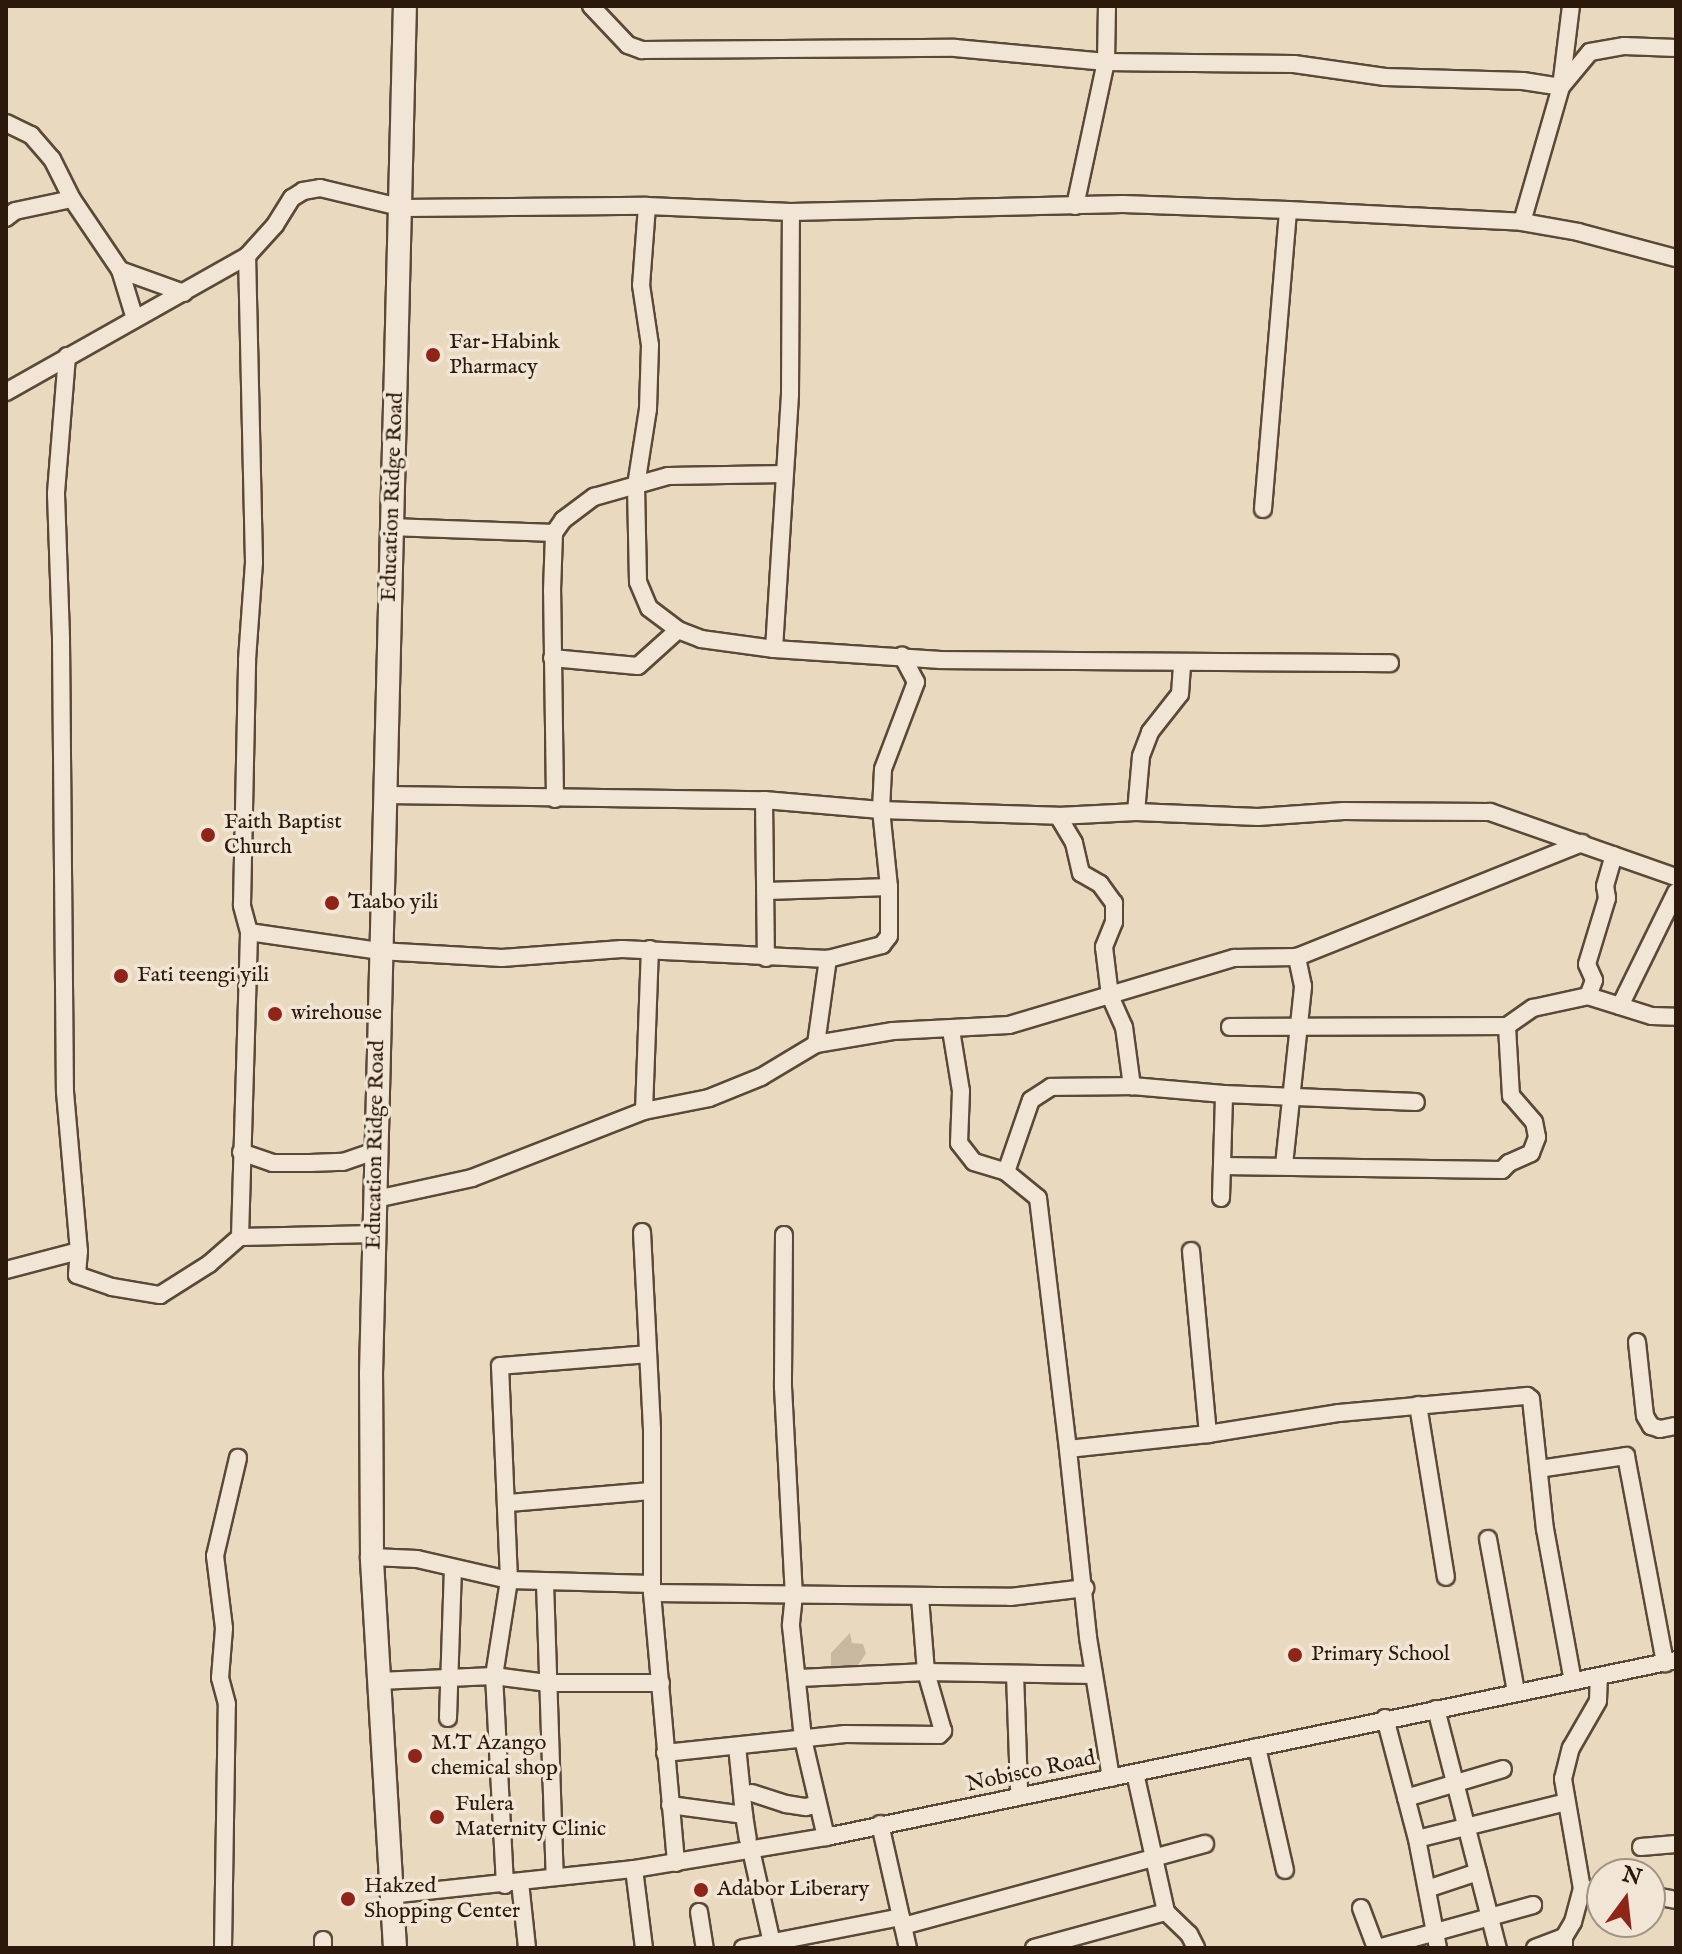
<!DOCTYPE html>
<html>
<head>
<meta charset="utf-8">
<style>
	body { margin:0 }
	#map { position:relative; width:1682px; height:1954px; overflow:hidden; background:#e9d9be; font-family:"IM FELL English",serif }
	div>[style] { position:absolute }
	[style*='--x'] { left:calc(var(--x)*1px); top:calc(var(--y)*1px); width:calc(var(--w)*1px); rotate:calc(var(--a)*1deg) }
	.green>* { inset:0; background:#c9b8a0 }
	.roads { filter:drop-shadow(2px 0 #5b4938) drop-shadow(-2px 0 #5b4938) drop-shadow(0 2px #5b4938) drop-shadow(0 -2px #5b4938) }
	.street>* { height:16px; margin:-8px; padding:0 8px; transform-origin:8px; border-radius:8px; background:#f1e6d5 }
	.secondary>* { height:22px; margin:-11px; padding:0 11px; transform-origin:11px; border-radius:11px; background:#f1e6d5 }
	.dots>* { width:22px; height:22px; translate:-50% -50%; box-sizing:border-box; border:4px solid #f1e6d5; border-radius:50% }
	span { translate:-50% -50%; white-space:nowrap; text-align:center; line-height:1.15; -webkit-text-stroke:7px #f1e6d5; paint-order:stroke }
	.poi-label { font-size:22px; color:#2c190c }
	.left { translate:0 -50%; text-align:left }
	.street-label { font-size:22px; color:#2c190c }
	.frame { position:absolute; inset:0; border:8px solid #2c190c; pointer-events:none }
	.north { position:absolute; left:1586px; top:1858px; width:80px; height:80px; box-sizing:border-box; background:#f1e6d5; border:2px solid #a29485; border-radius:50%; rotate:15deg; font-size:22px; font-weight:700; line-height:32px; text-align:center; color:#2c190c }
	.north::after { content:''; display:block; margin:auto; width:28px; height:36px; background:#8f2418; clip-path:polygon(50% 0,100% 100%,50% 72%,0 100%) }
</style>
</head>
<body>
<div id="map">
	<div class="green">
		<div style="clip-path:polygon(850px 1633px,852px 1643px,863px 1644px,866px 1653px,861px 1661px,857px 1666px,831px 1668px,831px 1653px)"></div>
	</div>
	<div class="roads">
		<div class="street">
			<div style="--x:591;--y:6;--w:54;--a:46.5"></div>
			<div style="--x:628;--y:45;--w:15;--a:20"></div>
			<div style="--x:642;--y:50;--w:313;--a:-0.4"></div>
			<div style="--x:955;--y:48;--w:152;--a:5.3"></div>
			<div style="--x:1106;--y:62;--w:188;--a:0.6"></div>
			<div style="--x:1294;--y:64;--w:92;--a:8.1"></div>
			<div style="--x:1385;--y:77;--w:138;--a:1.7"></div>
			<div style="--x:1523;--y:81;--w:38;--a:9"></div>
			<div style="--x:1561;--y:87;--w:45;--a:-50.4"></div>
			<div style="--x:1590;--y:52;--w:35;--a:-10"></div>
			<div style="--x:1624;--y:46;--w:52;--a:2.2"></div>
			<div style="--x:6;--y:123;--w:28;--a:26"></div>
			<div style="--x:31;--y:135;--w:32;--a:49"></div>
			<div style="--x:52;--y:159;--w:45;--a:63.4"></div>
			<div style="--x:72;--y:199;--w:86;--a:55.9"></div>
			<div style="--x:120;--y:270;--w:51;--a:73"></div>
			<div style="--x:647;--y:206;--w:79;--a:94.3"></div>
			<div style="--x:641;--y:285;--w:61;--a:81.5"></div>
			<div style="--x:650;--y:345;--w:64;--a:91.8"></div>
			<div style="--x:648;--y:409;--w:78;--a:98.9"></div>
			<div style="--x:636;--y:486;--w:96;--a:88.8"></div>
			<div style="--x:638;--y:582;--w:28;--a:67"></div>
			<div style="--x:649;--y:608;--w:36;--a:37"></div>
			<div style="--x:678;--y:630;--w:25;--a:21"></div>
			<div style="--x:701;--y:639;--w:74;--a:7.8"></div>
			<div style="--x:774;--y:649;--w:167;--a:3.8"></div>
			<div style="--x:941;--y:660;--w:449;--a:0.4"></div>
			<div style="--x:1075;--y:206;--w:147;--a:-77.9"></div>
			<div style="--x:1106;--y:62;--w:56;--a:-89"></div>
			<div style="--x:6;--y:218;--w:11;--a:-38"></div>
			<div style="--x:15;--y:211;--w:58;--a:-11.9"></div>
			<div style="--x:1522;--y:222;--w:141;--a:-73.9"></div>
			<div style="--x:1561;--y:87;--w:82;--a:-83"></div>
			<div style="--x:120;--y:270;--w:68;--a:19.8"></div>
			<div style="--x:67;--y:356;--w:138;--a:94.6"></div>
			<div style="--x:56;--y:494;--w:146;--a:88"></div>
			<div style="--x:61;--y:640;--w:452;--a:89.5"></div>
			<div style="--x:65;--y:1092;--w:160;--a:85"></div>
			<div style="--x:79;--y:1251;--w:24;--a:95"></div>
			<div style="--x:77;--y:1275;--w:37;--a:19"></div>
			<div style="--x:112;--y:1287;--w:49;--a:9.5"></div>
			<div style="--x:160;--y:1295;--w:58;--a:-32.3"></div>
			<div style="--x:209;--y:1264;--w:41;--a:-41.1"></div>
			<div style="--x:240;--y:1237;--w:135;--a:-1.3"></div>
			<div style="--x:6;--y:392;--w:277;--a:-29.4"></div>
			<div style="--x:247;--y:256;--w:42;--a:-47.9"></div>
			<div style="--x:275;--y:225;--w:32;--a:-58"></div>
			<div style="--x:292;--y:198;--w:13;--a:-32"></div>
			<div style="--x:303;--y:191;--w:17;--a:-10"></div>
			<div style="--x:320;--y:188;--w:85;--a:13.5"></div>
			<div style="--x:403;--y:208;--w:244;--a:-0.5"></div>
			<div style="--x:647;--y:206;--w:144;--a:2.4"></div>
			<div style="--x:791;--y:212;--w:332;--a:-1.4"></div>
			<div style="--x:1123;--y:204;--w:165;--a:2.1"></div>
			<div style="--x:1288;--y:210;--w:234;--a:2.9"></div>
			<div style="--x:1522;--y:222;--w:57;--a:10.1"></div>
			<div style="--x:1578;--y:232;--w:101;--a:14.9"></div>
			<div style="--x:1263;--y:509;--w:300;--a:-85.2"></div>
			<div style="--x:391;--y:527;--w:163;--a:2.1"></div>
			<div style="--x:774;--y:649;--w:256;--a:-86.4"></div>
			<div style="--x:790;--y:394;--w:182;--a:-89.7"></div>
			<div style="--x:552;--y:658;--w:86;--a:5.3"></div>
			<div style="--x:638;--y:666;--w:54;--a:-42"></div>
			<div style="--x:387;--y:795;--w:377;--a:0.8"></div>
			<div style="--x:764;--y:800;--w:117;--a:4.9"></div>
			<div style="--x:881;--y:810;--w:177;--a:1.9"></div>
			<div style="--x:1058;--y:816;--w:78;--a:-2.9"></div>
			<div style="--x:1136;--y:812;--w:122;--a:2.3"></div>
			<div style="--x:1258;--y:817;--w:86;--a:-4"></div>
			<div style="--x:1344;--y:811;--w:146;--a:0.4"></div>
			<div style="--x:1490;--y:812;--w:197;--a:19.3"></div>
			<div style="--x:555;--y:799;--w:208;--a:-90.8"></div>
			<div style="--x:552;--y:591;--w:58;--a:-88"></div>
			<div style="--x:554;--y:533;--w:16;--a:-55"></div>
			<div style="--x:563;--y:520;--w:39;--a:-37"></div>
			<div style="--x:594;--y:497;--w:77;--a:-15.8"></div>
			<div style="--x:668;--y:476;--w:117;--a:-1"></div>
			<div style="--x:764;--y:800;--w:158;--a:89.3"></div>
			<div style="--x:1136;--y:812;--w:56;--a:-84.9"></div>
			<div style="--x:1141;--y:756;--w:26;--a:-69"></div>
			<div style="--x:1150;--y:732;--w:48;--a:-51.7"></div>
			<div style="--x:1180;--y:694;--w:30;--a:-86"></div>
			<div style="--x:1058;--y:816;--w:31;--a:59"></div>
			<div style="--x:1074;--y:843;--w:31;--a:77"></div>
			<div style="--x:1081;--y:873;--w:22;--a:30"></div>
			<div style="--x:1100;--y:884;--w:24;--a:54"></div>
			<div style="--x:1114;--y:903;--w:19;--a:90"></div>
			<div style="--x:1114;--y:922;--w:27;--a:112"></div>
			<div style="--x:1104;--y:947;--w:49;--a:83"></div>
			<div style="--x:1110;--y:996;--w:34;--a:66"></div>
			<div style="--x:1124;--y:1027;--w:60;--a:82.3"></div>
			<div style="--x:1132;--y:1086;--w:92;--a:5"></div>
			<div style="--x:1224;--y:1094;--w:192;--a:2.4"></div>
			<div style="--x:767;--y:891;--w:122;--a:-1.9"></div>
			<div style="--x:249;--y:932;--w:131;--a:8.3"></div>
			<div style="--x:379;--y:951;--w:123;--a:3.3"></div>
			<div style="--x:502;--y:958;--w:120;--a:-4.3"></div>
			<div style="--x:622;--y:949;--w:206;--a:2.8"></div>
			<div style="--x:828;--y:959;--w:56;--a:-14.5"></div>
			<div style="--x:882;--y:945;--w:11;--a:-52"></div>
			<div style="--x:889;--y:936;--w:49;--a:-90"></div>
			<div style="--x:889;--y:887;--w:77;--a:-95.9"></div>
			<div style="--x:881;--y:810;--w:41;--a:-87.2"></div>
			<div style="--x:883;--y:769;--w:93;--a:-69.2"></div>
			<div style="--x:916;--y:682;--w:30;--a:-118"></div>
			<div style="--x:1588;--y:996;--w:67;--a:17.4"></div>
			<div style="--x:1652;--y:1016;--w:24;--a:2"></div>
			<div style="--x:1620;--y:1006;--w:127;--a:-63.8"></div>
			<div style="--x:1230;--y:1027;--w:277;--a:-0.2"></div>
			<div style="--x:951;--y:1030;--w:62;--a:80.7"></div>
			<div style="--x:961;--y:1091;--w:52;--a:92.2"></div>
			<div style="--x:959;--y:1143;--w:24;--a:52"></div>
			<div style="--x:974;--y:1162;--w:34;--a:17"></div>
			<div style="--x:1006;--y:1172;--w:41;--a:39.1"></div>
			<div style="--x:1038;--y:1198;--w:253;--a:83.2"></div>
			<div style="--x:816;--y:1044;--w:86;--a:-82"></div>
			<div style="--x:644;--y:1111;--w:162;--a:-87.9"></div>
			<div style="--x:241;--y:1152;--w:34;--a:19"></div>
			<div style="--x:273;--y:1163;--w:37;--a:0"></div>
			<div style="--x:310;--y:1163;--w:33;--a:-2"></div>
			<div style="--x:343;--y:1162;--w:36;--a:-19"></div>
			<div style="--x:1284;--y:1165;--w:180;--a:-83.9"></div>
			<div style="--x:1303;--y:986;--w:30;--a:-102"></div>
			<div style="--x:1222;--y:1166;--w:280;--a:0.8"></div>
			<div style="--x:1502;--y:1170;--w:10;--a:-45"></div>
			<div style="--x:1509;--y:1163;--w:24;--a:-24"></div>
			<div style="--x:1531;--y:1153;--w:17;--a:-69"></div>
			<div style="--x:1537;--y:1137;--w:15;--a:-101"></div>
			<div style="--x:1534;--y:1122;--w:35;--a:-131"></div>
			<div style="--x:1511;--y:1096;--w:70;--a:-93.3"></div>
			<div style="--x:1507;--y:1026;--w:32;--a:-35"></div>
			<div style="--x:1533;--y:1008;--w:56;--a:-12.3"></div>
			<div style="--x:1588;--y:996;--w:17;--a:-69"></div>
			<div style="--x:1594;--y:980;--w:17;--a:-114"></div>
			<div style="--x:1587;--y:964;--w:69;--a:-73.1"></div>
			<div style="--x:1607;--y:898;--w:12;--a:-99"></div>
			<div style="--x:1605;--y:886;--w:32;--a:-74"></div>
			<div style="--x:1006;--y:1172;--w:76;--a:-70.9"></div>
			<div style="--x:1031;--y:1100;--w:24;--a:-33"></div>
			<div style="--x:1051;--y:1087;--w:81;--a:-0.7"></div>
			<div style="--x:1221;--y:1198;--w:104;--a:-88.3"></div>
			<div style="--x:376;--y:1199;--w:98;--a:-12.3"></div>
			<div style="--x:472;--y:1178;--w:185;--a:-21.3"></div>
			<div style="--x:644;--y:1111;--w:66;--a:-11.3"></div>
			<div style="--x:709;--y:1098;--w:56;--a:-22"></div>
			<div style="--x:761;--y:1077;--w:64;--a:-31"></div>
			<div style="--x:816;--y:1044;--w:78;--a:-9.6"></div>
			<div style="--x:893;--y:1031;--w:116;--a:-3"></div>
			<div style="--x:1009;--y:1025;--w:235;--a:-16.6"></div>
			<div style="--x:1234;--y:958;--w:63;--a:-0.9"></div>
			<div style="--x:1297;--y:957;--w:307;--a:-21.8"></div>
			<div style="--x:642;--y:1232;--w:198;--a:87.1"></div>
			<div style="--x:652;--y:1430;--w:163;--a:90"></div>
			<div style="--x:652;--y:1593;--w:271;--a:84.9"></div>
			<div style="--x:784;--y:1235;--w:152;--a:90.4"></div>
			<div style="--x:783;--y:1387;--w:208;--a:87"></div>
			<div style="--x:794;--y:1595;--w:31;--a:96"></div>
			<div style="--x:791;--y:1626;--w:114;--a:83.9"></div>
			<div style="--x:803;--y:1739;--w:101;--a:76.8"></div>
			<div style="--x:240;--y:1237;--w:305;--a:-88.3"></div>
			<div style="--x:249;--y:932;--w:28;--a:-105"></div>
			<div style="--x:242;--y:905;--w:245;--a:-88.8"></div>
			<div style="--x:247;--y:660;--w:98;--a:-85.9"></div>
			<div style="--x:254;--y:562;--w:306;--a:-91.3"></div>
			<div style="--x:1191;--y:1251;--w:184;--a:84.7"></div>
			<div style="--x:6;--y:1270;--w:75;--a:-14.6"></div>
			<div style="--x:1637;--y:1342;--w:74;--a:83.8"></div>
			<div style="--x:1645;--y:1416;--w:12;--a:59"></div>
			<div style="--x:1651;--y:1426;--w:9;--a:18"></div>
			<div style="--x:1660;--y:1429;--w:16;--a:-11"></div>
			<div style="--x:1418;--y:1405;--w:174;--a:80.8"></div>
			<div style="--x:1539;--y:1469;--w:88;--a:-8.5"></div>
			<div style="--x:1626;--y:1456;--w:211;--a:79.3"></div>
			<div style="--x:508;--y:1503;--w:144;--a:-4.8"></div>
			<div style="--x:1488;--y:1539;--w:156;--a:79.6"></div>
			<div style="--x:372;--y:1557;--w:45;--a:2.5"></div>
			<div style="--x:417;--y:1559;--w:94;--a:12.9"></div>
			<div style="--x:509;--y:1580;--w:143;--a:1.6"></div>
			<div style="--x:545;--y:1583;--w:294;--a:88.1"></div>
			<div style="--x:652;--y:1593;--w:358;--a:0.6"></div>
			<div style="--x:1010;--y:1597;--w:76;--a:-6.8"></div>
			<div style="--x:1015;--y:1674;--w:114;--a:88"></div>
			<div style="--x:799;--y:1678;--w:127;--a:-2.7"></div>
			<div style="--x:926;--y:1672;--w:168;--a:1"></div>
			<div style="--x:378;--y:1681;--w:116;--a:-2.5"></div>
			<div style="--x:494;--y:1676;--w:53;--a:7.5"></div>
			<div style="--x:547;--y:1683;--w:114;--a:0"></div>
			<div style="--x:1436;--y:1709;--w:247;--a:75.5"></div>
			<div style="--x:448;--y:1718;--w:150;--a:-88.1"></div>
			<div style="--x:1385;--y:1718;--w:125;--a:75.2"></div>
			<div style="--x:1417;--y:1839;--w:111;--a:79.1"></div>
			<div style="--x:1257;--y:1747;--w:126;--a:77.2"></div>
			<div style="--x:665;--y:1753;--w:181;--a:-6"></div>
			<div style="--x:845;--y:1734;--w:94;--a:0.6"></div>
			<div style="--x:939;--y:1735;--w:6;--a:-45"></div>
			<div style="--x:943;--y:1731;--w:61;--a:-106.1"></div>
			<div style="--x:926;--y:1672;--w:74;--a:-94.6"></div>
			<div style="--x:1135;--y:1773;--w:142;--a:77.4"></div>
			<div style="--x:1166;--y:1912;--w:32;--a:44"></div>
			<div style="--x:1189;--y:1934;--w:16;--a:63"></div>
			<div style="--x:1111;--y:1778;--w:143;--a:-99.3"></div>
			<div style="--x:1088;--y:1637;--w:189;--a:-96.1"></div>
			<div style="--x:1068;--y:1449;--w:141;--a:-6.1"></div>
			<div style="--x:1208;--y:1434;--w:133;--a:-9.1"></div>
			<div style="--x:1339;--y:1413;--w:189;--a:-5.2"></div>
			<div style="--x:1527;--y:1396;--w:5;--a:37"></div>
			<div style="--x:1531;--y:1399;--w:131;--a:83.9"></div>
			<div style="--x:1545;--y:1529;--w:155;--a:79.6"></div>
			<div style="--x:752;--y:1793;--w:36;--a:18"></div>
			<div style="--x:786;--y:1804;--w:20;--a:9"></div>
			<div style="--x:806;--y:1807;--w:11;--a:-15"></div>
			<div style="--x:1406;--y:1798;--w:101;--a:-16.6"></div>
			<div style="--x:670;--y:1805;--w:75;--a:7.7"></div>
			<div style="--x:744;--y:1815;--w:69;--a:-95.8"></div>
			<div style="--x:744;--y:1815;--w:24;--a:81"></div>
			<div style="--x:880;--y:1824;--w:127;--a:77.3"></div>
			<div style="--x:1417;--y:1839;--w:154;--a:-13.9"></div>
			<div style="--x:1641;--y:1847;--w:35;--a:-5"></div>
			<div style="--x:751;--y:1850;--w:100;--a:77.3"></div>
			<div style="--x:634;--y:1869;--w:80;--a:82.8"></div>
			<div style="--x:520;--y:1882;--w:66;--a:83.9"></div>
			<div style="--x:505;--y:1885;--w:209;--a:-93"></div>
			<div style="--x:494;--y:1676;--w:97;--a:-81.1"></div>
			<div style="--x:509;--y:1580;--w:214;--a:-92.4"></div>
			<div style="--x:500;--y:1366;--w:148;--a:-4.6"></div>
			<div style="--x:1427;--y:1889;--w:54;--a:-18.4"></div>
			<div style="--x:1582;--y:1889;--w:20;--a:3"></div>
			<div style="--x:390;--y:1895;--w:245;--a:-6.1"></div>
			<div style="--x:634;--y:1869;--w:195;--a:-9.5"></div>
			<div style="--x:826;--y:1837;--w:868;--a:-11.76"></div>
			<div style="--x:1650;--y:1895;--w:26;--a:11"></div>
			<div style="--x:1361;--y:1908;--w:43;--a:69.4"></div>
			<div style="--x:699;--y:1912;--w:36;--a:81"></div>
			<div style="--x:903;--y:1926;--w:313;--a:-15.2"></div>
			<div style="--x:323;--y:1940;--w:8;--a:90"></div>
			<div style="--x:223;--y:1948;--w:244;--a:-89.1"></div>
			<div style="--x:227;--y:1704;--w:27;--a:-105"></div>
			<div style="--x:220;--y:1678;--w:50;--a:-85.4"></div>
			<div style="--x:224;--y:1628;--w:73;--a:-97.1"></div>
			<div style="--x:215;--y:1556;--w:101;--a:-76.8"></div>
			<div style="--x:743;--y:1948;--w:161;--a:-11.1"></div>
			<div style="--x:1034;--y:1948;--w:137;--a:-15.3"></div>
			<div style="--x:1378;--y:1948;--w:161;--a:-15.5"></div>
			<div style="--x:1535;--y:1948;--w:31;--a:-21"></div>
			<div style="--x:1564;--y:1948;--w:11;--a:-90"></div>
			<div style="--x:1564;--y:1937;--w:17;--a:-59"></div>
			<div style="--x:1573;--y:1922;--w:34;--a:-75"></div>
			<div style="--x:1582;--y:1889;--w:112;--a:-99.8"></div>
			<div style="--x:1563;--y:1779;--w:32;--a:-76"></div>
			<div style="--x:1571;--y:1748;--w:54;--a:-60.1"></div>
			<div style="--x:1598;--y:1701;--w:24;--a:-88"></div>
		</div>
		<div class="secondary">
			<div style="--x:395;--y:1948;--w:392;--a:-93.4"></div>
			<div style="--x:372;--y:1557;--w:183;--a:-90.3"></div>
			<div style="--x:371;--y:1374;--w:1368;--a:-88.58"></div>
		</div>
	</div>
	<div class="dots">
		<div style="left:433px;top:355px;background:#8f2418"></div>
		<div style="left:208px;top:835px;background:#8f2418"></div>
		<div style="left:332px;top:903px;background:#8f2418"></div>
		<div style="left:121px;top:976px;background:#8f2418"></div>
		<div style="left:275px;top:1014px;background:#8f2418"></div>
		<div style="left:1295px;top:1655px;background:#8f2418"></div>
		<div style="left:415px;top:1756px;background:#8f2418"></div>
		<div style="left:437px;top:1817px;background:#8f2418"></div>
		<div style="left:701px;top:1890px;background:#8f2418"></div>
		<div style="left:348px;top:1899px;background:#8f2418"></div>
	</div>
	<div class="poi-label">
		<span class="left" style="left:449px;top:355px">Far-Habink<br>Pharmacy</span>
		<span class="left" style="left:224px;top:835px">Faith Baptist<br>Church</span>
		<span class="left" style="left:348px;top:903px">Taabo yili</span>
		<span class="left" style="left:137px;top:976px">Fati teengi yili</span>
		<span class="left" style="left:291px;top:1014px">wirehouse</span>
		<span class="left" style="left:1311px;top:1655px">Primary School</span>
		<span class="left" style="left:431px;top:1756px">M.T Azango<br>chemical shop</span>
		<span class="left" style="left:455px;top:1817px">Fulera<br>Maternity Clinic</span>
		<span class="left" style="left:364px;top:1899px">Hakzed<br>Shopping Center</span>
		<span class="left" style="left:717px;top:1890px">Adabor Liberary</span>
	</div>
	<div class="street-label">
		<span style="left:393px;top:497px;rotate:-88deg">Education Ridge Road</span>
		<span style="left:376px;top:1145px;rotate:-89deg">Education Ridge Road</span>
		<span style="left:1031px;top:1772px;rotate:-12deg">Nobisco Road</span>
	</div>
	<div class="frame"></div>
	<div class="north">N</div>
</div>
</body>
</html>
